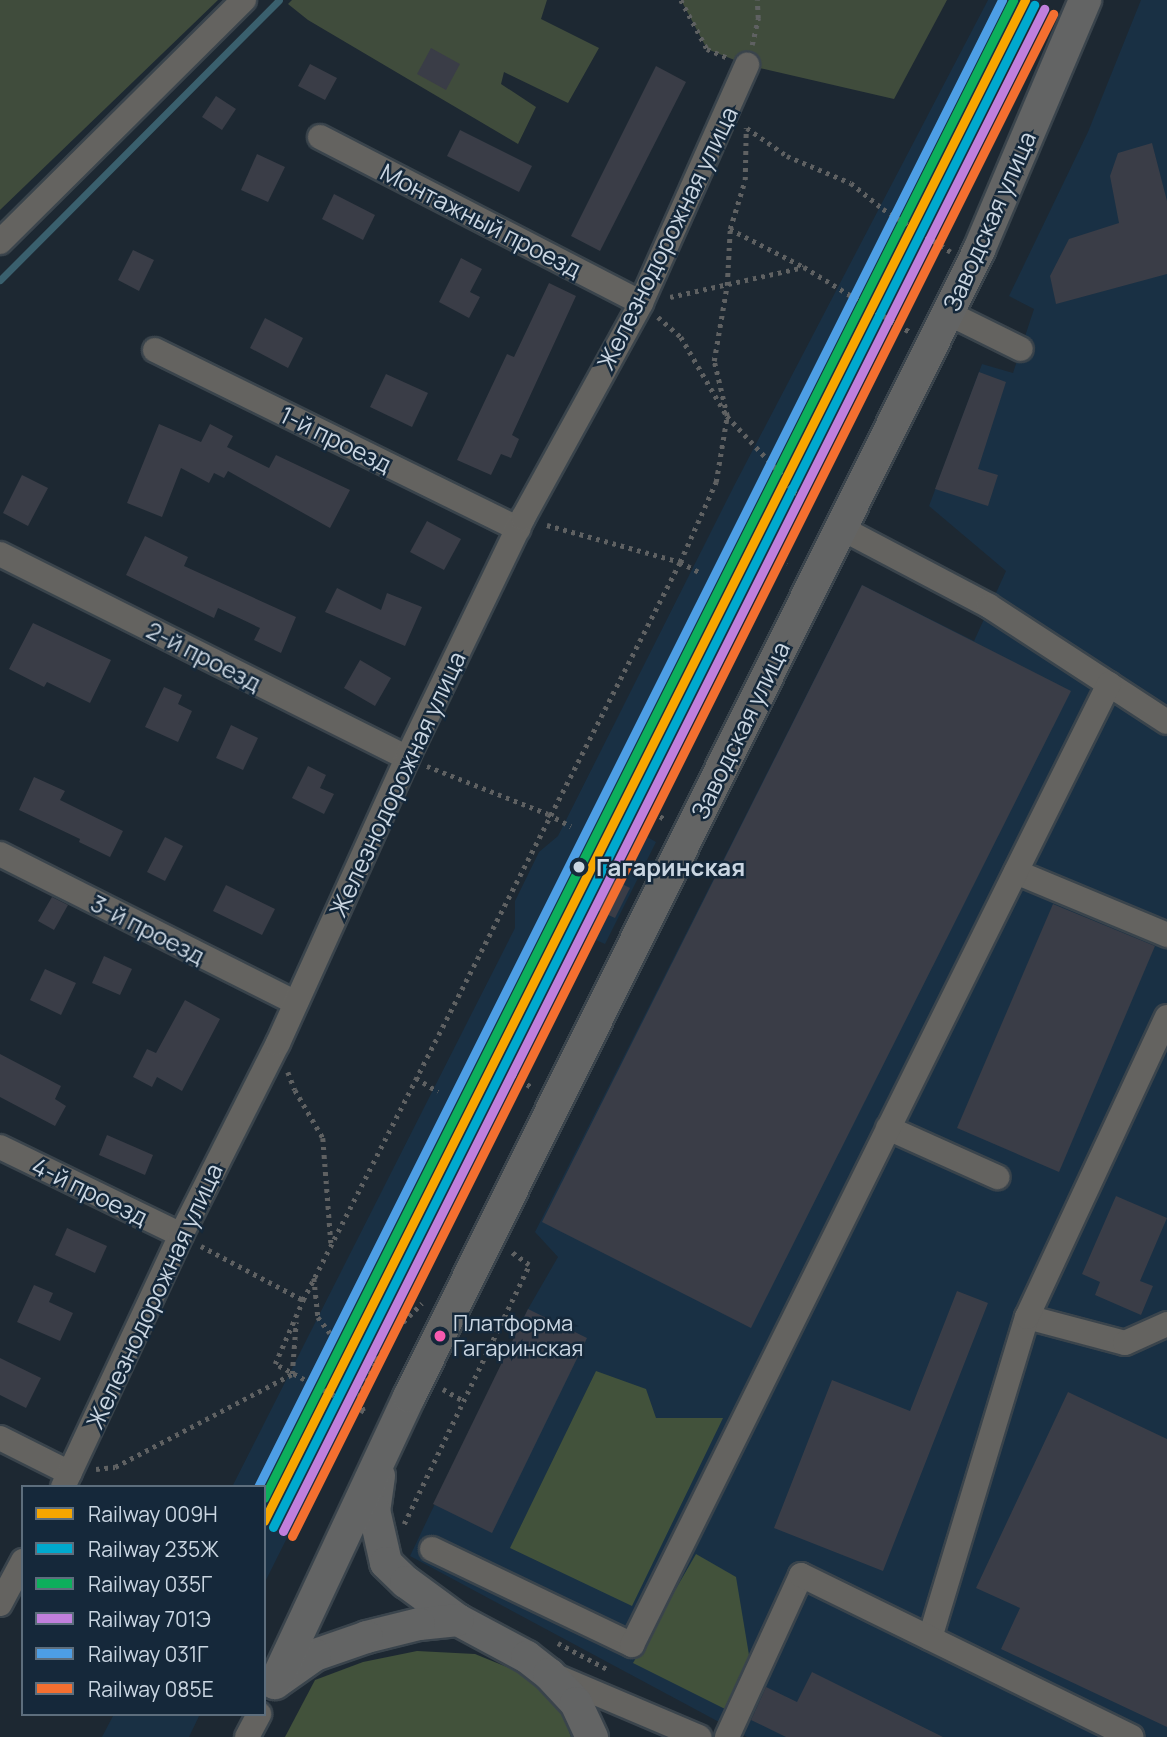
<!DOCTYPE html>
<html>
<head>
<meta charset="utf-8">
<style>
	body { margin:0 }
	#map { position:relative; width:1167px; height:1737px; overflow:hidden; background:#1d2832; font-family:Manrope,sans-serif }
	div>[style] { position:absolute }
	[style*='--x'] { left:calc(var(--x)*1px); top:calc(var(--y)*1px); width:calc(var(--w)*1px); rotate:calc(var(--a)*1deg) }
	.built>* { inset:0; background:#193044 }
	.green>* { inset:0; background:#404c3c }
	.forest>* { inset:0; background:#42523b }
	.stream>* { height:7px; margin:-3.5px; padding:0 3.5px; transform-origin:3.5px; border-radius:3.5px; background:#3a606e }
	.building>* { inset:0; background:#3a3d47 }
	.path>* { height:4.5px; margin-top:-2.25px; transform-origin:0; background:repeating-linear-gradient(90deg,#5f6162 0 3.5px,transparent 0 8.5px) }
	.roads { filter:drop-shadow(2px 0 #3a444c) drop-shadow(-2px 0 #3a444c) drop-shadow(0 2px #3a444c) drop-shadow(0 -2px #3a444c) }
	.minor>* { height:24px; margin:-12px; padding:0 12px; transform-origin:12px; border-radius:12px; background:#646360 }
	.major>* { height:32px; margin:-16px; padding:0 16px; transform-origin:16px; border-radius:16px; background:#636464 }
	.rail-1>* { height:9px; margin:-4.5px; padding:0 4.5px; transform-origin:4.5px; border-radius:4.5px; background:#f7a600 }
	.rail-2>* { height:9px; margin:-4.5px; padding:0 4.5px; transform-origin:4.5px; border-radius:4.5px; background:#00a9ce }
	.rail-3>* { height:9px; margin:-4.5px; padding:0 4.5px; transform-origin:4.5px; border-radius:4.5px; background:#0daf5c }
	.rail-4>* { height:9px; margin:-4.5px; padding:0 4.5px; transform-origin:4.5px; border-radius:4.5px; background:#c07fdc }
	.rail-5>* { height:9px; margin:-4.5px; padding:0 4.5px; transform-origin:4.5px; border-radius:4.5px; background:#4d9ee5 }
	.rail-6>* { height:9px; margin:-4.5px; padding:0 4.5px; transform-origin:4.5px; border-radius:4.5px; background:#f46f30 }
	.dots>* { width:19px; height:19px; translate:-50% -50%; box-sizing:border-box; border:4px solid #15283a; border-radius:50% }
	span { translate:-50% -50%; white-space:nowrap; text-align:center; line-height:1.15; -webkit-text-stroke:5px #15283a; paint-order:stroke }
	.bus-label { font-size:22px; color:#cad6e2 }
	.left { translate:0 -50%; text-align:left }
	.street-label { font-size:24px; color:#cad6e2 }
	.stop-label { font-size:24px; color:#cad6e2; font-weight:700 }
	.legend { position:absolute; left:21px; top:1485px; width:245px; height:231px; box-sizing:border-box; background:#15283a; border:2px solid #5d6e7d; margin:0; padding:9px 12px; list-style:none; font-size:21px; color:#cad6e2 }
	.legend li { display:flex; align-items:center; gap:14px; height:35px }
	.legend b { width:35px; border:2px solid #5d6e7d }
</style>
</head>
<body>
<div id="map">
	<div class="built">
		<div style="clip-path:polygon(988px 0,1041px 0,795px 513px,637px 831px,656px 842px,605px 944px,587px 936px,264px 1584px,264px 1487px,232px 1487px,515px 928px,515px 901px,539px 852px,558px 836px,734px 486px)"></div>
		<div style="clip-path:polygon(1141px 0,1167px 0,1167px 1737px,747px 1737px,410px 1556px,528px 1309px,558px 1257px,535px 1232px,862px 585px,974px 641px,1006px 571px,929px 506px,982px 364px,1013px 373px,1034px 309px,1009px 296px,1088px 132px)"></div>
		<div style="clip-path:polygon(114px 1714px,200px 1714px,189px 1737px,102px 1737px)"></div>
	</div>
	<div class="green">
		<div style="clip-path:polygon(0 0,218px 0,0 210px)"></div>
		<div style="clip-path:polygon(292px 0,547px 0,541px 19px,599px 48px,568px 103px,504px 72px,501px 84px,536px 107px,518px 144px,308px 20px,288px 4px)"></div>
		<div style="clip-path:polygon(681px 0,947px 0,894px 99px,747px 65px,707px 49px)"></div>
	</div>
	<div class="forest">
		<div style="clip-path:polygon(596px 1371px,646px 1389px,656px 1418px,723px 1418px,632px 1606px,510px 1548px)"></div>
		<div style="clip-path:polygon(696px 1554px,736px 1577px,752px 1673px,731px 1712px,633px 1663px)"></div>
		<div style="clip-path:polygon(417px 1651px,475px 1654px,517px 1671px,558px 1699px,571px 1737px,285px 1737px,315px 1680px,363px 1662px)"></div>
	</div>
	<div class="stream">
		<div style="--x:0;--y:280;--w:395;--a:-45.1"></div>
	</div>
	<div class="building">
		<div style="clip-path:polygon(431px 48px,460px 64px,446px 90px,417px 74px)"></div>
		<div style="clip-path:polygon(310px 64px,337px 78px,325px 100px,298px 86px)"></div>
		<div style="clip-path:polygon(656px 66px,686px 82px,600px 251px,571px 236px)"></div>
		<div style="clip-path:polygon(216px 96px,236px 109px,222px 130px,202px 117px)"></div>
		<div style="clip-path:polygon(460px 130px,532px 166px,519px 192px,447px 156px)"></div>
		<div style="clip-path:polygon(1152px 143px,1167px 201px,1167px 274px,1056px 304px,1050px 276px,1069px 239px,1119px 223px,1110px 176px,1118px 153px)"></div>
		<div style="clip-path:polygon(257px 154px,285px 167px,268px 202px,241px 190px)"></div>
		<div style="clip-path:polygon(334px 194px,375px 215px,363px 240px,322px 219px)"></div>
		<div style="clip-path:polygon(133px 250px,154px 260px,139px 291px,118px 280px)"></div>
		<div style="clip-path:polygon(461px 258px,482px 269px,470px 292px,480px 297px,469px 318px,439px 302px)"></div>
		<div style="clip-path:polygon(549px 283px,576px 296px,512px 435px,519px 439px,511px 458px,501px 454px,491px 475px,457px 460px,507px 354px,514px 357px)"></div>
		<div style="clip-path:polygon(265px 318px,303px 338px,288px 368px,250px 348px)"></div>
		<div style="clip-path:polygon(979px 372px,1006px 382px,978px 469px,998px 475px,988px 506px,935px 489px)"></div>
		<div style="clip-path:polygon(386px 374px,428px 393px,412px 427px,370px 407px)"></div>
		<div style="clip-path:polygon(159px 424px,201px 442px,210px 424px,233px 436px,227px 447px,269px 468px,276px 455px,350px 490px,330px 528px,228px 471px,224px 478px,214px 473px,209px 483px,181px 468px,162px 517px,127px 503px)"></div>
		<div style="clip-path:polygon(22px 475px,48px 488px,28px 526px,3px 513px)"></div>
		<div style="clip-path:polygon(427px 521px,461px 539px,444px 570px,410px 552px)"></div>
		<div style="clip-path:polygon(145px 536px,188px 557px,184px 566px,296px 617px,281px 653px,254px 640px,260px 628px,218px 608px,214px 618px,126px 575px)"></div>
		<div style="clip-path:polygon(862px 585px,1071px 691px,751px 1328px,542px 1222px)"></div>
		<div style="clip-path:polygon(337px 588px,381px 610px,387px 593px,422px 607px,405px 646px,325px 612px)"></div>
		<div style="clip-path:polygon(33px 623px,111px 660px,90px 703px,47px 682px,44px 687px,9px 669px)"></div>
		<div style="clip-path:polygon(360px 660px,391px 678px,375px 706px,344px 688px)"></div>
		<div style="clip-path:polygon(164px 687px,182px 695px,178px 704px,192px 711px,178px 742px,145px 727px)"></div>
		<div style="clip-path:polygon(231px 725px,258px 738px,243px 770px,216px 758px)"></div>
		<div style="clip-path:polygon(308px 766px,326px 775px,320px 788px,334px 794px,324px 814px,292px 798px)"></div>
		<div style="clip-path:polygon(34px 777px,65px 791px,60px 800px,123px 831px,110px 857px,79px 842px,80px 839px,19px 810px)"></div>
		<div style="clip-path:polygon(165px 837px,183px 846px,165px 881px,147px 872px)"></div>
		<div style="clip-path:polygon(612px 879px,630px 888px,615px 918px,597px 910px)"></div>
		<div style="clip-path:polygon(226px 885px,275px 909px,262px 935px,213px 911px)"></div>
		<div style="clip-path:polygon(52px 897px,68px 905px,54px 930px,38px 921px)"></div>
		<div style="clip-path:polygon(1053px 904px,1155px 946px,1059px 1172px,957px 1128px)"></div>
		<div style="clip-path:polygon(104px 956px,132px 969px,120px 995px,92px 983px)"></div>
		<div style="clip-path:polygon(45px 969px,76px 983px,61px 1015px,30px 1000px)"></div>
		<div style="clip-path:polygon(185px 1000px,220px 1019px,182px 1091px,157px 1077px,152px 1087px,133px 1077px,147px 1049px,156px 1053px)"></div>
		<div style="clip-path:polygon(0 1054px,61px 1086px,55px 1099px,66px 1106px,55px 1126px,0 1097px)"></div>
		<div style="clip-path:polygon(107px 1135px,153px 1155px,145px 1175px,99px 1155px)"></div>
		<div style="clip-path:polygon(1116px 1196px,1167px 1218px,1140px 1281px,1153px 1286px,1141px 1315px,1095px 1295px,1100px 1282px,1082px 1274px)"></div>
		<div style="clip-path:polygon(67px 1228px,107px 1246px,95px 1273px,55px 1255px)"></div>
		<div style="clip-path:polygon(34px 1285px,53px 1293px,49px 1302px,73px 1313px,60px 1341px,17px 1322px)"></div>
		<div style="clip-path:polygon(957px 1291px,988px 1303px,883px 1571px,774px 1528px,832px 1380px,910px 1411px)"></div>
		<div style="clip-path:polygon(528px 1309px,587px 1338px,492px 1533px,433px 1504px)"></div>
		<div style="clip-path:polygon(0 1358px,41px 1378px,26px 1408px,0 1395px)"></div>
		<div style="clip-path:polygon(1068px 1392px,1167px 1439px,1167px 1727px,1001px 1649px,1020px 1608px,976px 1588px)"></div>
		<div style="clip-path:polygon(812px 1672px,943px 1737px,786px 1737px,751px 1720px,766px 1687px,797px 1702px)"></div>
	</div>
	<div class="path">
		<div style="--x:681;--y:0;--w:55;--a:62"></div>
		<div style="--x:707;--y:49;--w:21;--a:23"></div>
		<div style="--x:752;--y:45;--w:28;--a:-77"></div>
		<div style="--x:758;--y:18;--w:18;--a:-93"></div>
		<div style="--x:747;--y:128;--w:49;--a:35"></div>
		<div style="--x:787;--y:156;--w:69;--a:22.9"></div>
		<div style="--x:851;--y:183;--w:41;--a:39.1"></div>
		<div style="--x:883;--y:209;--w:80;--a:32.3"></div>
		<div style="--x:730;--y:229;--w:83;--a:27.2"></div>
		<div style="--x:804;--y:267;--w:124;--a:31.5"></div>
		<div style="--x:670;--y:297;--w:137;--a:-12.6"></div>
		<div style="--x:658;--y:317;--w:30;--a:41"></div>
		<div style="--x:681;--y:337;--w:91;--a:59.8"></div>
		<div style="--x:727;--y:416;--w:85;--a:46.9"></div>
		<div style="--x:785;--y:478;--w:16;--a:60"></div>
		<div style="--x:793;--y:492;--w:25;--a:9"></div>
		<div style="--x:547;--y:525;--w:138;--a:15.5"></div>
		<div style="--x:680;--y:562;--w:21;--a:28"></div>
		<div style="--x:772;--y:556;--w:17;--a:31"></div>
		<div style="--x:427;--y:766;--w:130;--a:21.6"></div>
		<div style="--x:548;--y:814;--w:26;--a:28"></div>
		<div style="--x:646;--y:807;--w:24;--a:33"></div>
		<div style="--x:288;--y:1072;--w:19;--a:69"></div>
		<div style="--x:295;--y:1090;--w:56;--a:59.7"></div>
		<div style="--x:323;--y:1138;--w:105;--a:85.6"></div>
		<div style="--x:513;--y:1075;--w:24;--a:33"></div>
		<div style="--x:416;--y:1078;--w:26;--a:32"></div>
		<div style="--x:201;--y:1246;--w:115;--a:27.9"></div>
		<div style="--x:314;--y:1278;--w:39;--a:84"></div>
		<div style="--x:318;--y:1317;--w:20;--a:53"></div>
		<div style="--x:360;--y:1350;--w:20;--a:30"></div>
		<div style="--x:292;--y:1374;--w:52;--a:-85.6"></div>
		<div style="--x:443;--y:1389;--w:24;--a:30"></div>
		<div style="--x:363;--y:1411;--w:15;--a:-106"></div>
		<div style="--x:359;--y:1397;--w:41;--a:-64.1"></div>
		<div style="--x:377;--y:1360;--w:38;--a:-58"></div>
		<div style="--x:397;--y:1328;--w:35;--a:-45"></div>
		<div style="--x:364;--y:1412;--w:101;--a:-151.7"></div>
		<div style="--x:275;--y:1364;--w:70;--a:-66.4"></div>
		<div style="--x:303;--y:1300;--w:829;--a:-62.94"></div>
		<div style="--x:680;--y:562;--w:88;--a:-65.8"></div>
		<div style="--x:716;--y:482;--w:67;--a:-80.5"></div>
		<div style="--x:727;--y:416;--w:57;--a:-103.3"></div>
		<div style="--x:714;--y:361;--w:77;--a:-80.3"></div>
		<div style="--x:727;--y:285;--w:56;--a:-86.9"></div>
		<div style="--x:730;--y:229;--w:51;--a:-73"></div>
		<div style="--x:745;--y:180;--w:52;--a:-88.9"></div>
		<div style="--x:96;--y:1469;--w:19;--a:-6"></div>
		<div style="--x:115;--y:1467;--w:200;--a:-27.7"></div>
		<div style="--x:404;--y:1524;--w:288;--a:-64.2"></div>
		<div style="--x:529;--y:1265;--w:22;--a:-144"></div>
		<div style="--x:558;--y:1643;--w:58;--a:27.9"></div>
	</div>
	<div class="roads">
		<div class="minor">
			<div style="--x:320;--y:137;--w:361;--a:27.3"></div>
			<div style="--x:0;--y:242;--w:344;--a:-44.8"></div>
			<div style="--x:948;--y:313;--w:81;--a:26.3"></div>
			<div style="--x:155;--y:350;--w:405;--a:26.2"></div>
			<div style="--x:841;--y:528;--w:167;--a:27.8"></div>
			<div style="--x:989;--y:606;--w:212;--a:33.1"></div>
			<div style="--x:0;--y:554;--w:455;--a:26.6"></div>
			<div style="--x:0;--y:854;--w:331;--a:26.7"></div>
			<div style="--x:1016;--y:872;--w:164;--a:22.6"></div>
			<div style="--x:888;--y:1128;--w:120;--a:24.2"></div>
			<div style="--x:0;--y:1147;--w:201;--a:25.9"></div>
			<div style="--x:1027;--y:1317;--w:101;--a:14.9"></div>
			<div style="--x:1125;--y:1343;--w:46;--a:-24.3"></div>
			<div style="--x:0;--y:1438;--w:78;--a:26.6"></div>
			<div style="--x:63;--y:1487;--w:278;--a:-64.9"></div>
			<div style="--x:181;--y:1235;--w:215;--a:-63.2"></div>
			<div style="--x:278;--y:1043;--w:313;--a:-65.6"></div>
			<div style="--x:407;--y:758;--w:267;--a:-64.2"></div>
			<div style="--x:523;--y:518;--w:245;--a:-61.2"></div>
			<div style="--x:641;--y:303;--w:261;--a:-66"></div>
			<div style="--x:432;--y:1549;--w:222;--a:25.6"></div>
			<div style="--x:632;--y:1645;--w:1073;--a:-63.6"></div>
			<div style="--x:0;--y:1604;--w:49;--a:-61.9"></div>
			<div style="--x:930;--y:1638;--w:335;--a:-73.2"></div>
			<div style="--x:1027;--y:1317;--w:331;--a:-65"></div>
			<div style="--x:553;--y:1675;--w:159;--a:23"></div>
			<div style="--x:247;--y:1737;--w:26;--a:-62"></div>
			<div style="--x:727;--y:1737;--w:178;--a:-65.4"></div>
			<div style="--x:801;--y:1575;--w:368;--a:26.1"></div>
		</div>
		<div class="major">
			<div style="--x:379;--y:1476;--w:34;--a:98"></div>
			<div style="--x:374;--y:1510;--w:54;--a:77.2"></div>
			<div style="--x:386;--y:1563;--w:28;--a:44"></div>
			<div style="--x:406;--y:1582;--w:64;--a:36.2"></div>
			<div style="--x:458;--y:1620;--w:78;--a:28.2"></div>
			<div style="--x:527;--y:1657;--w:28;--a:38"></div>
			<div style="--x:549;--y:1674;--w:40;--a:47"></div>
			<div style="--x:576;--y:1703;--w:38;--a:65"></div>
			<div style="--x:458;--y:1620;--w:39;--a:174"></div>
			<div style="--x:419;--y:1624;--w:54;--a:166"></div>
			<div style="--x:367;--y:1637;--w:55;--a:160.9"></div>
			<div style="--x:315;--y:1655;--w:49;--a:145"></div>
			<div style="--x:275;--y:1683;--w:316;--a:-64.9"></div>
			<div style="--x:409;--y:1397;--w:1281;--a:-63.57"></div>
			<div style="--x:979;--y:250;--w:272;--a:-67"></div>
		</div>
	</div>
	<div class="rail-1">
		<div style="--x:264;--y:1521;--w:1701;--a:-63.42"></div>
	</div>
	<div class="rail-2">
		<div style="--x:273;--y:1527;--w:1702;--a:-63.43"></div>
	</div>
	<div class="rail-3">
		<div style="--x:264;--y:1498;--w:1675;--a:-63.43"></div>
	</div>
	<div class="rail-4">
		<div style="--x:283;--y:1531;--w:1702;--a:-63.43"></div>
	</div>
	<div class="rail-5">
		<div style="--x:258;--y:1487;--w:1663;--a:-63.42"></div>
	</div>
	<div class="rail-6">
		<div style="--x:292;--y:1536;--w:1702;--a:-63.43"></div>
	</div>
	<div class="dots">
		<div style="left:579px;top:867px;background:#cad6e2"></div>
		<div style="left:440px;top:1336px;background:#f75aaf"></div>
	</div>
	<div class="bus-label">
		<span class="left" style="left:453px;top:1336px">Платформа<br>Гагаринская</span>
	</div>
	<div class="street-label">
		<span style="left:481px;top:220px;rotate:27deg">Монтажный проезд</span>
		<span style="left:989px;top:221px;rotate:-66deg">Заводская улица</span>
		<span style="left:667px;top:238px;rotate:-64deg">Железнодорожная улица</span>
		<span style="left:336px;top:439px;rotate:26deg">1-й проезд</span>
		<span style="left:204px;top:656px;rotate:27deg">2-й проезд</span>
		<span style="left:740px;top:730px;rotate:-64deg">Заводская улица</span>
		<span style="left:397px;top:784px;rotate:-65deg">Железнодорожная улица</span>
		<span style="left:148px;top:929px;rotate:27deg">3-й проезд</span>
		<span style="left:90px;top:1191px;rotate:26deg">4-й проезд</span>
		<span style="left:154px;top:1296px;rotate:-65deg">Железнодорожная улица</span>
	</div>
	<div class="stop-label">
		<span class="left" style="left:596px;top:867px">Гагаринская</span>
	</div>
	<ul class="legend">
	<li><b style="height:9px;background:#f7a600"></b>Railway 009Н</li>
	<li><b style="height:9px;background:#00a9ce"></b>Railway 235Ж</li>
	<li><b style="height:9px;background:#0daf5c"></b>Railway 035Г</li>
	<li><b style="height:9px;background:#c07fdc"></b>Railway 701Э</li>
	<li><b style="height:9px;background:#4d9ee5"></b>Railway 031Г</li>
	<li><b style="height:9px;background:#f46f30"></b>Railway 085Е</li>
	</ul>
</div>
</body>
</html>
